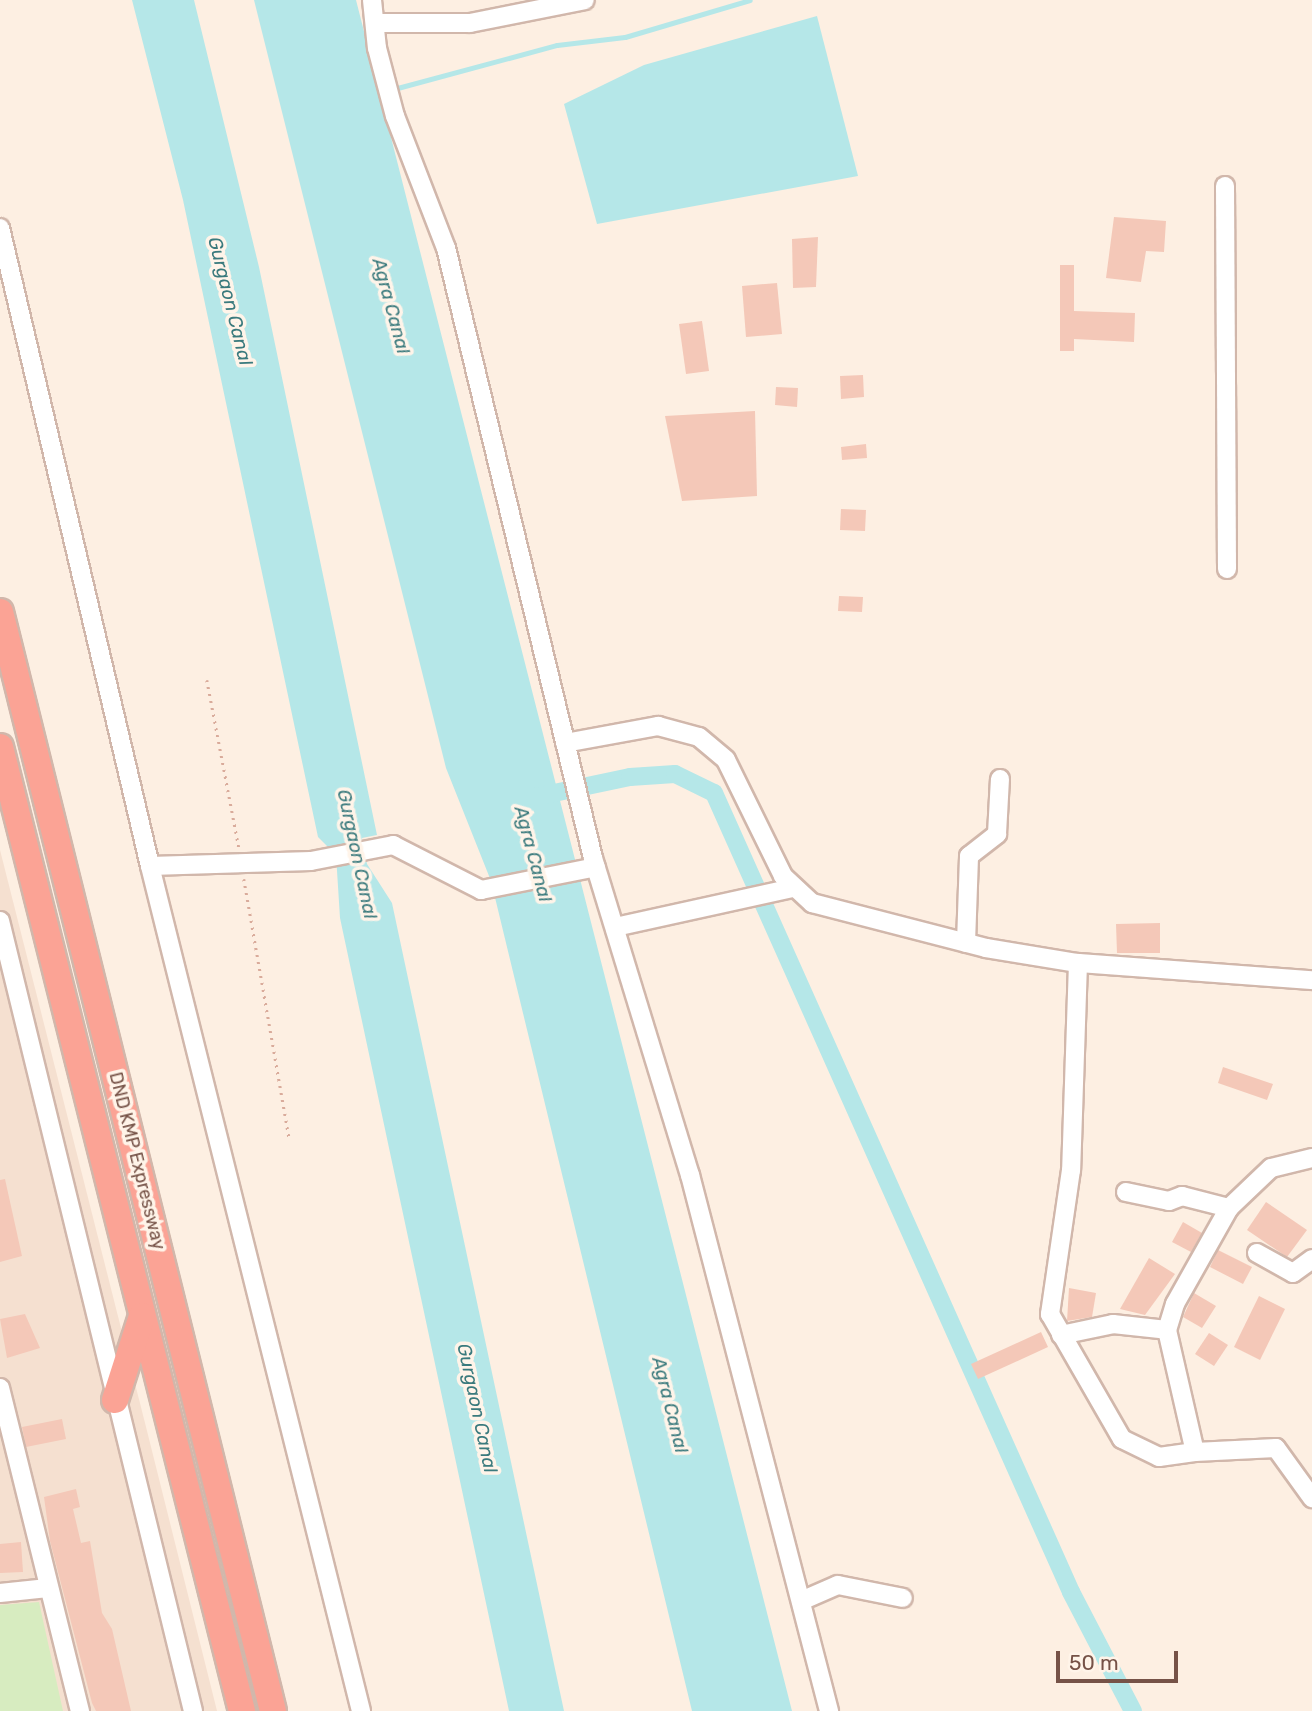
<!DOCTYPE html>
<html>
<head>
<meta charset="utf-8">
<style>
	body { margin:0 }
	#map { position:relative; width:1312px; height:1711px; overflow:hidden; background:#fdefe2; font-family:Rubik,sans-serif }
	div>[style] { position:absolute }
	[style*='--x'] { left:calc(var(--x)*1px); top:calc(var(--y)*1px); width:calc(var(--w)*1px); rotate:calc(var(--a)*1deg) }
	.residential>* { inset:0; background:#f5e0d0 }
	.green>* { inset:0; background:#d7ecc0 }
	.water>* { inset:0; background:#b5e7e8 }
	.stream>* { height:5px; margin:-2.5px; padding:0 2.5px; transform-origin:2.5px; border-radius:2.5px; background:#b5e7e8 }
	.canal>* { height:18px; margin:-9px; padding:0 9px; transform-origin:9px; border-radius:9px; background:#b5e7e8 }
	.building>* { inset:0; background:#f4c8b8 }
	.path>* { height:2.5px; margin-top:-1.25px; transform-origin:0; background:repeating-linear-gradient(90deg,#d9ab9b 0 2px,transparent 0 7px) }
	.roads { filter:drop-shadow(2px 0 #d1b7ab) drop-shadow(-2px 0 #d1b7ab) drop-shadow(0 2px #d1b7ab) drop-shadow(0 -2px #d1b7ab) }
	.minor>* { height:18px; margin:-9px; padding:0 9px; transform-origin:9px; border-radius:9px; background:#fff }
	.highway>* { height:26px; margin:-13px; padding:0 13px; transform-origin:13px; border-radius:13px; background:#fba395 }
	span { translate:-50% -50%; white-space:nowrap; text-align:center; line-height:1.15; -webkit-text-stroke:7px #fff4e9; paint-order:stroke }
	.street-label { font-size:18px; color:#765247 }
	.water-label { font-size:19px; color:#3a7a7d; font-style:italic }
	.scale { position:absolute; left:1056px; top:1651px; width:122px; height:32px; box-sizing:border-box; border:4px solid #765247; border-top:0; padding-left:9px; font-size:21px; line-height:24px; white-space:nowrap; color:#765247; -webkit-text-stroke:5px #fff4e9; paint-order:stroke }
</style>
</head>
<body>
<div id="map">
	<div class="residential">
		<div style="clip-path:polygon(0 850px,146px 1427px,217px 1711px,0 1711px)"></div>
	</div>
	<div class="green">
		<div style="clip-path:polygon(39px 1602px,63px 1711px,0 1711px,0 1605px)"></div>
	</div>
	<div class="water">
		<div style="clip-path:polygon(132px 0,194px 0,259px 267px,377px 835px,362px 838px,367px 864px,392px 903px,564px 1711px,509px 1711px,340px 918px,336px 855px,318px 837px,183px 200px)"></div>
		<div style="clip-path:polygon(254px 0,356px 0,792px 1711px,692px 1711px,491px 881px,446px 768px)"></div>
		<div style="clip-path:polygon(817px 16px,858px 176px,597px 224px,564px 104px,644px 65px)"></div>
	</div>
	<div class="stream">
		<div style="--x:390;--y:90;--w:173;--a:-15.1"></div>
		<div style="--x:557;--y:45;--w:68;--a:-6.7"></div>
		<div style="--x:625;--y:37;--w:130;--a:-16.5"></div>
	</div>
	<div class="canal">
		<div style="--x:535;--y:797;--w:97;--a:-11.9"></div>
		<div style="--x:630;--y:777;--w:45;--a:-3.8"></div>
		<div style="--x:675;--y:774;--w:43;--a:26"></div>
		<div style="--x:714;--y:793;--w:875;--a:65.92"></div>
		<div style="--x:1071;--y:1592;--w:134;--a:62.5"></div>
	</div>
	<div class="building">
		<div style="clip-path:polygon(1114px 217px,1166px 221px,1164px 252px,1146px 251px,1141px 282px,1106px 278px)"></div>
		<div style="clip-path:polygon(818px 237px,816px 287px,793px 288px,792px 239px)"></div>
		<div style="clip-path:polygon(1060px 265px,1074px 265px,1074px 311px,1135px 313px,1134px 342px,1074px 339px,1074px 351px,1060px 351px)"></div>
		<div style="clip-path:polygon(777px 283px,782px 334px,746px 337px,742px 286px)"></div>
		<div style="clip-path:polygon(702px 321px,709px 371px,686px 374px,679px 324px)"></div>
		<div style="clip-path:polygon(863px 375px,864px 397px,841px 399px,840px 376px)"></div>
		<div style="clip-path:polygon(776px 387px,798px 388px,797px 407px,775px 405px)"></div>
		<div style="clip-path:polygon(755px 411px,757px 496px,682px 501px,665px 416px)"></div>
		<div style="clip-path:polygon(866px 444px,867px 458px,842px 460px,841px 447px)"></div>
		<div style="clip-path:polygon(841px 509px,866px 510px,865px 531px,840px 530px)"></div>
		<div style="clip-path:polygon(839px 596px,863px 597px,862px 612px,838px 611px)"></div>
		<div style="clip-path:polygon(1160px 923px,1160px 953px,1117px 953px,1116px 924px)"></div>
		<div style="clip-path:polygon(1223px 1067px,1273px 1084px,1267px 1100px,1218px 1083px)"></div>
		<div style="clip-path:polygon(5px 1179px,22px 1256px,0 1262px,0 1180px)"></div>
		<div style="clip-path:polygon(1266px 1202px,1307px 1230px,1287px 1257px,1247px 1230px)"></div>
		<div style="clip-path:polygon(1183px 1222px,1202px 1233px,1191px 1252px,1172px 1242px)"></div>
		<div style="clip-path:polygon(1218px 1250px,1252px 1267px,1243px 1284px,1210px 1267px)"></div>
		<div style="clip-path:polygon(1149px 1258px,1175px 1274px,1145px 1315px,1120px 1309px)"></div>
		<div style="clip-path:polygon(1069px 1288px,1096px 1293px,1092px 1317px,1067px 1321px)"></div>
		<div style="clip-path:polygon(1194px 1293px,1216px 1306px,1202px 1328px,1183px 1317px)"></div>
		<div style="clip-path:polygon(1259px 1296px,1285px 1309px,1260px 1360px,1234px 1347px)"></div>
		<div style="clip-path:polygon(25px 1314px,40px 1348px,7px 1358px,0 1319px)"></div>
		<div style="clip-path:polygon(1041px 1332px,1048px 1347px,978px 1379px,971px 1364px)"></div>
		<div style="clip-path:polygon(1209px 1333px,1228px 1345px,1214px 1366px,1195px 1354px)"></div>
		<div style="clip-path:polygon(62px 1419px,66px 1439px,26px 1447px,22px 1427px)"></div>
		<div style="clip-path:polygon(76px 1489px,80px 1507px,73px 1509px,81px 1543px,90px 1541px,102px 1613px,112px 1629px,131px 1711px,96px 1711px,92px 1703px,50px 1541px,44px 1497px)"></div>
		<div style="clip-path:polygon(21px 1542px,23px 1572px,0 1573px,0 1544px)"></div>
	</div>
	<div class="path">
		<div style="--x:207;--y:680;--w:171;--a:79.2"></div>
		<div style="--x:244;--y:879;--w:263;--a:80.1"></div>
	</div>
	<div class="roads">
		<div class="minor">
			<div style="--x:372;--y:0;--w:48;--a:84.1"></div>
			<div style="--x:377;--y:48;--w:70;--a:75.2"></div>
			<div style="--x:395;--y:116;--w:142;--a:68.9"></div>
			<div style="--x:446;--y:248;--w:627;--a:76.45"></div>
			<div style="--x:593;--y:858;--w:332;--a:73"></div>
			<div style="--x:690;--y:1175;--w:554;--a:75.46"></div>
			<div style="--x:375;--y:23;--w:95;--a:0"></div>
			<div style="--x:470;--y:23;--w:117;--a:-11.3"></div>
			<div style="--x:1225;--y:186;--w:383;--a:89.7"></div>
			<div style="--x:0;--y:228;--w:655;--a:76.77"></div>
			<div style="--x:150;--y:866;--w:871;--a:75.98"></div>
			<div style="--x:565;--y:743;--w:95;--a:-10.4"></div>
			<div style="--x:658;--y:726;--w:42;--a:15"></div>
			<div style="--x:699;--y:737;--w:35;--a:40"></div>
			<div style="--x:726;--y:760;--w:129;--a:63.8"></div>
			<div style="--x:783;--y:876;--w:40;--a:43"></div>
			<div style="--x:812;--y:903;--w:180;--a:14.5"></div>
			<div style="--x:986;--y:948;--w:93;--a:9.3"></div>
			<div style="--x:1078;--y:963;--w:235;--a:4.2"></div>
			<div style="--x:150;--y:866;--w:161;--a:-1.8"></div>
			<div style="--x:311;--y:861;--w:84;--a:-11"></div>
			<div style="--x:393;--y:845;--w:99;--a:27.1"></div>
			<div style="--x:481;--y:890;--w:117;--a:-11.3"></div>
			<div style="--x:0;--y:921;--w:813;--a:76.27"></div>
			<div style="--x:615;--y:927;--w:181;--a:-12.4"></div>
			<div style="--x:966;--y:943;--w:87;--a:-88"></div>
			<div style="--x:969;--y:856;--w:36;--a:-38"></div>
			<div style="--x:997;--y:834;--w:55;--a:-86.9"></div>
			<div style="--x:1078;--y:963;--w:207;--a:91.9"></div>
			<div style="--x:1071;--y:1170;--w:146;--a:98.3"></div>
			<div style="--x:1050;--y:1314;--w:144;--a:60.1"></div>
			<div style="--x:1122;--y:1439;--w:41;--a:25.9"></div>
			<div style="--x:1159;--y:1457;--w:36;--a:-8"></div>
			<div style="--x:1312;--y:1158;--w:42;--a:166.3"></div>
			<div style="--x:1271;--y:1168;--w:58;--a:136.4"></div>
			<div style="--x:1229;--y:1208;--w:110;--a:119.4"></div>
			<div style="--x:1175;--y:1304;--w:27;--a:107"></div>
			<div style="--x:1167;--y:1330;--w:125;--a:77.1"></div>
			<div style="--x:1195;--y:1452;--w:81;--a:-2.8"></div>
			<div style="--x:1276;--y:1448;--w:62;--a:54.2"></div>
			<div style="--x:1126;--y:1192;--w:44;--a:11.8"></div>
			<div style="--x:1169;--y:1201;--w:14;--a:-21"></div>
			<div style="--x:1182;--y:1196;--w:49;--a:14.3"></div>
			<div style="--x:1257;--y:1253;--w:41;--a:29.1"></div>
			<div style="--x:1293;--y:1273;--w:24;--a:-36"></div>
			<div style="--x:1061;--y:1335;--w:53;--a:-11.9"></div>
			<div style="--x:1113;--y:1324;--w:54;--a:6.3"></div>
			<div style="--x:0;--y:1388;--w:333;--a:76.1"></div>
			<div style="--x:0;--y:1593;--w:48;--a:-5.9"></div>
			<div style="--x:801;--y:1601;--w:40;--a:-23.4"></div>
			<div style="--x:838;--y:1585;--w:66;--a:11.3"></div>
		</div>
		<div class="highway">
			<div style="--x:0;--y:612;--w:1132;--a:76.05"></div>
			<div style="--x:0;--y:747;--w:994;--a:75.91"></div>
			<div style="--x:115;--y:1400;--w:88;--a:-72.2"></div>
		</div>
	</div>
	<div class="street-label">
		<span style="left:137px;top:1161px;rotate:76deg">DND KMP Expressway</span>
	</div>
	<div class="water-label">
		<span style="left:230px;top:301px;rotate:76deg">Gurgaon Canal</span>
		<span style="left:391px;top:306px;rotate:75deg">Agra Canal</span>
		<span style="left:357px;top:854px;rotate:78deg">Gurgaon Canal</span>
		<span style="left:533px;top:854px;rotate:75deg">Agra Canal</span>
		<span style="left:670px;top:1405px;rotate:76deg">Agra Canal</span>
		<span style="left:477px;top:1408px;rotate:78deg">Gurgaon Canal</span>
	</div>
	<div class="scale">50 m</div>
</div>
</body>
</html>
